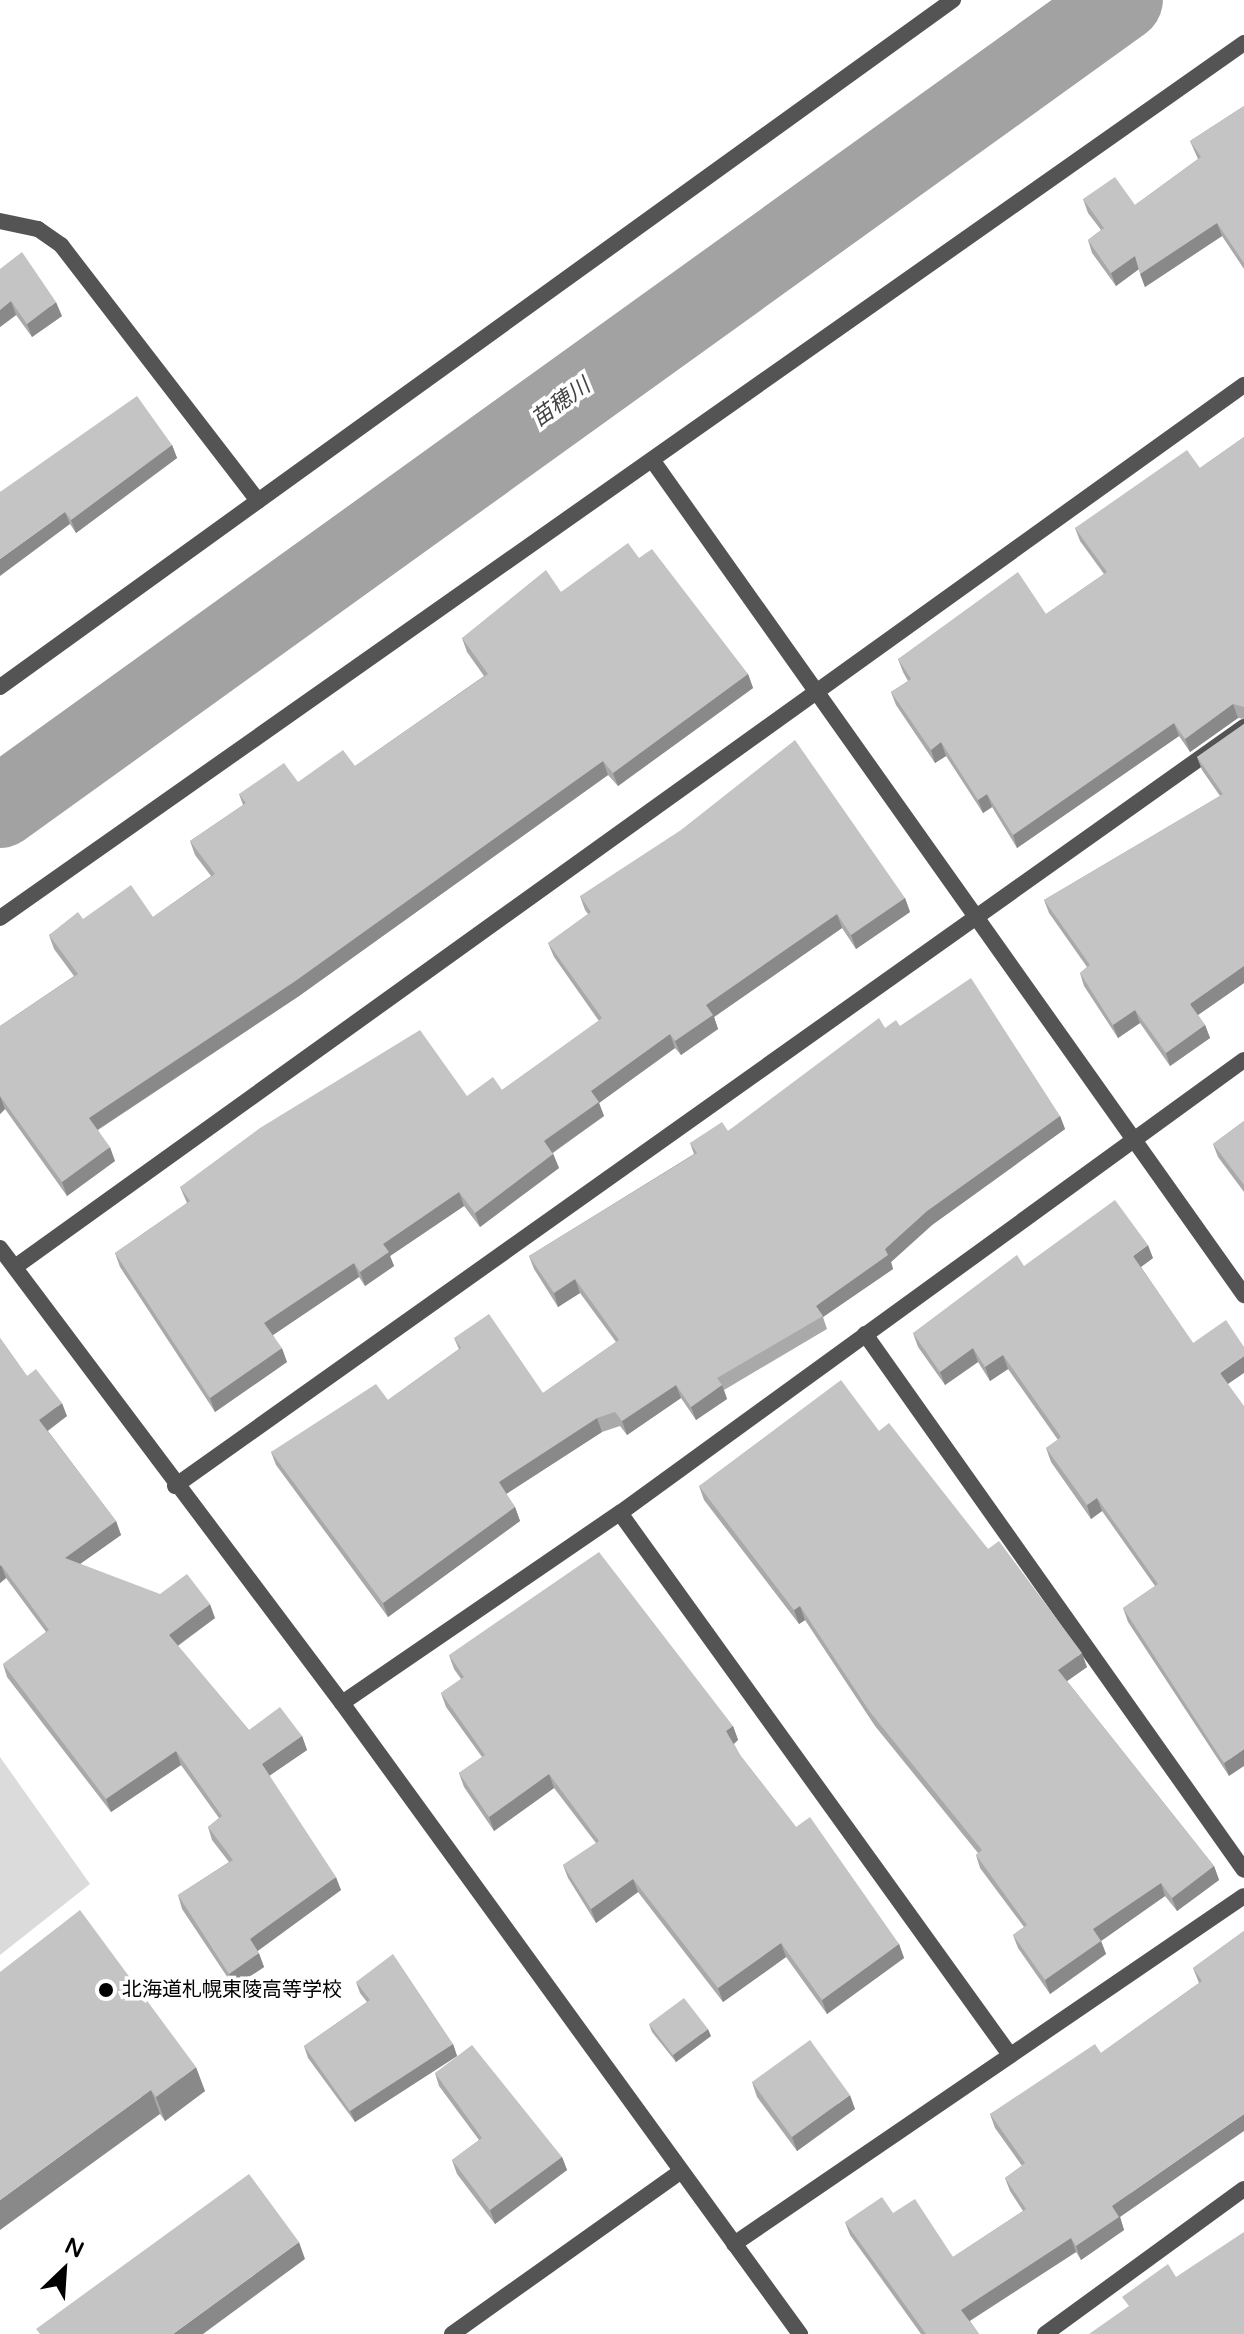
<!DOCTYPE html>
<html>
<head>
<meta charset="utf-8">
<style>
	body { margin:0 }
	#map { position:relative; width:1244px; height:2334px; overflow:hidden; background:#fff; font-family:"Varela Round","Noto Sans JP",sans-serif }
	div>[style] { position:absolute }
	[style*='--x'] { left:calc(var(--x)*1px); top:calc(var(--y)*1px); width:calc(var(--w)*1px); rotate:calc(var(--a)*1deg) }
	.green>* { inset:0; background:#dbdbdb }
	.river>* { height:82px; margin:-41px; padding:0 41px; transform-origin:41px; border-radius:41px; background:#a2a2a2 }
	.service>* { height:16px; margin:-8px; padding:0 8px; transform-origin:8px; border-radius:8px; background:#545454 }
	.minor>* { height:16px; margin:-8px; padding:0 8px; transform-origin:8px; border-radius:8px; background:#545454 }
	.tertiary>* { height:16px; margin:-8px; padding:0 8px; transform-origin:8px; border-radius:8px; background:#545454 }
	.wall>* { inset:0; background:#a9a9a9 }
	.shaded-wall>* { inset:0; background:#898989 }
	.building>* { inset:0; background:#c4c4c4 }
	.dots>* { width:22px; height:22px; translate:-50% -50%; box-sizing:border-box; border:4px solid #fff; border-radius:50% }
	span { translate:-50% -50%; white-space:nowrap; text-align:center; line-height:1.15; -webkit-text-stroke:7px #fff; paint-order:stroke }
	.poi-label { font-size:20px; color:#000 }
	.left { translate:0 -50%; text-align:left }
	.water-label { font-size:22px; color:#434343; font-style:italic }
	.north { position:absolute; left:24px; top:2230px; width:80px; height:80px; -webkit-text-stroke:6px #fff; paint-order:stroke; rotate:25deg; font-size:22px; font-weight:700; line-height:32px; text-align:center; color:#000 }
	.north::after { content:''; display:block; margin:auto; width:28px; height:36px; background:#000; clip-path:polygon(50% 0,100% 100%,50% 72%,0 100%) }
</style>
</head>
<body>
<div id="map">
	<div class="green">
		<div style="clip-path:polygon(0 1757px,90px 1884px,0 1955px)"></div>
	</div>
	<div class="river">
		<div style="--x:0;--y:807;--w:1382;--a:-35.73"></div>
	</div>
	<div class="service">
		<div style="--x:0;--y:221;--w:39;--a:12"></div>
		<div style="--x:38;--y:229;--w:28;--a:35"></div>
		<div style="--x:61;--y:245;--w:323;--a:52.4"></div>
		<div style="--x:452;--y:2334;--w:281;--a:-35.4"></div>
	</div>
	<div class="minor">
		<div style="--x:655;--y:464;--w:1019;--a:54.67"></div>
		<div style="--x:15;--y:1267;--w:1513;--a:-35.67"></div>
		<div style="--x:865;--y:1334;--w:656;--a:54.74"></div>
		<div style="--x:175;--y:1486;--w:1311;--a:-35.38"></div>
		<div style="--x:620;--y:1513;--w:668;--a:54.26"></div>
		<div style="--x:342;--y:1703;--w:337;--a:-34.4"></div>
		<div style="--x:620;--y:1513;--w:771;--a:-35.98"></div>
		<div style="--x:734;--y:2244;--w:617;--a:-34.31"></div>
		<div style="--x:1045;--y:2334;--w:246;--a:-36.1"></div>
	</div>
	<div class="tertiary">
		<div style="--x:0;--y:687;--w:1175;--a:-35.79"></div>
		<div style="--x:0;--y:918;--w:1521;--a:-35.12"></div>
		<div style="--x:0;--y:1248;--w:569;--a:53.07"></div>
		<div style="--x:342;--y:1703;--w:780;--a:54.03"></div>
	</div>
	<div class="wall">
		<div style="clip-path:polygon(1244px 106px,1244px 269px,1222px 236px,1145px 287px,1139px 269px,1116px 286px,1092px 253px,1088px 240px,1101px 230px,1088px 213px,1083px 199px,1135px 205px,1198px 159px,1190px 141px)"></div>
		<div style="clip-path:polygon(0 269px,62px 316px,32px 337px,16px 315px,0 327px)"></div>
		<div style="clip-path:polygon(1244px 437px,1244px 719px,1238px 718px,1190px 752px,1179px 736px,1017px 848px,992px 807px,983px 813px,946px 756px,935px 763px,896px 705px,891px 692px,908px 681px,903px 672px,898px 659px,1046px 614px,1104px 574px,1080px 541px,1075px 528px,1200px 468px)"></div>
		<div style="clip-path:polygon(172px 445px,177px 458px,76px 533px,70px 524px,0 492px)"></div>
		<div style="clip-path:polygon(639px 558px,748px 674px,753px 688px,618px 786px,608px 775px,299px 996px,98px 1130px,115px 1161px,67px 1196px,5px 1109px,0 1114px,0 1026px,74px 976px,54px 949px,49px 935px,83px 919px,153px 917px,211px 876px,195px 855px,190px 841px,243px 805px,239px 794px,298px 782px,355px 766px,484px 676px,467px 652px,462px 638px,561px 592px)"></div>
		<div style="clip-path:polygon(1244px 724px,1244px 983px,1198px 1015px,1205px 1025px,1210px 1038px,1170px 1066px,1140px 1023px,1118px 1038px,1084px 986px,1080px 973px,1087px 967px,1049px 913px,1044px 900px,1220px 796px,1202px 770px,1197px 757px)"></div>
		<div style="clip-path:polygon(580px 896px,905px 898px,910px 912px,856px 949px,842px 928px,714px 1017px,718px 1029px,681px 1055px,675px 1048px,599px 1103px,604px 1116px,553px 1153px,559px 1168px,480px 1227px,464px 1206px,390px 1256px,394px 1266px,365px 1286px,359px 1277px,273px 1335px,287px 1362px,215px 1412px,120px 1267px,115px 1253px,187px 1203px,180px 1187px,467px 1096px,502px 1090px,599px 1021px,554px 957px,548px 943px,588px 914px,585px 910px)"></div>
		<div style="clip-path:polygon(900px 1026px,1060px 1116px,1065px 1129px,932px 1225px,891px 1262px,893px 1269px,823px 1317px,827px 1329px,724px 1390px,727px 1399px,696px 1420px,681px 1398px,627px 1435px,620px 1426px,602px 1432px,506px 1494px,515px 1507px,520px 1521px,388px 1617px,276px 1465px,271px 1452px,388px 1400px,459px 1349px,454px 1338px,543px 1393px,616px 1342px,580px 1293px,558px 1307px,534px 1269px,529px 1256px,694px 1154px,690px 1143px,728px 1131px,885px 1028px)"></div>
		<div style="clip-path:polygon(1244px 1121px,1244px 1192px,1218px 1157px,1213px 1144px)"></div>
		<div style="clip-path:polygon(1153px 1258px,1141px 1267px,1193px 1343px,1228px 1384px,1229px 1776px,1128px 1622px,1123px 1608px,1155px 1586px,1102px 1511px,1091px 1519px,1051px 1462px,1046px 1448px,1058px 1440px,1008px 1369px,990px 1381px,978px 1362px,945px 1385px,918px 1347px,913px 1333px,1024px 1266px)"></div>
		<div style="clip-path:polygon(0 1338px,27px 1376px,67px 1416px,48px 1431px,116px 1521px,121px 1535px,80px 1564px,215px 1618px,178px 1646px,249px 1730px,302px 1736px,307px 1750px,269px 1776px,341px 1890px,257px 1951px,264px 1967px,234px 1987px,182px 1909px,178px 1895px,229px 1862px,212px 1840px,208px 1827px,219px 1818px,181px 1765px,111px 1812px,7px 1677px,3px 1664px,46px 1632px,6px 1578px,0 1583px)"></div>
		<div style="clip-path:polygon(879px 1431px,988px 1549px,1087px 1667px,1067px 1681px,1214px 1866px,1219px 1880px,1177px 1911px,1165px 1896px,1101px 1941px,1106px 1954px,1050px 1994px,1018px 1948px,1013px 1935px,1024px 1927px,980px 1868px,976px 1855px,978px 1853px,875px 1726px,805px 1620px,799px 1624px,704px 1500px,699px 1486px)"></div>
		<div style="clip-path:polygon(449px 1655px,733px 1726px,738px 1740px,734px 1744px,740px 1755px,796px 1827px,899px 1944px,904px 1958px,827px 2014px,786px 1957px,723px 2002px,638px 1892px,596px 1923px,568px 1878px,563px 1865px,596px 1843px,554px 1788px,494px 1831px,464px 1787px,459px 1773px,482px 1757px,446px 1707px,441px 1693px,461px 1679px,454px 1669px)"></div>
		<div style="clip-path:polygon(1244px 1931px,1120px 2217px,1124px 2230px,1081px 2260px,1076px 2252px,970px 2321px,979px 2334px,921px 2334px,850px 2235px,845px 2222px,893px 2213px,953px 2257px,1023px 2211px,1010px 2191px,1005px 2178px,1022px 2166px,995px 2128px,990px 2114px,1101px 2053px,1199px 1983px,1193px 1968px)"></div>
		<div style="clip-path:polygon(0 1972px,205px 2091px,165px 2121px,160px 2114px)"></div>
		<div style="clip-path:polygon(356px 1982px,453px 2044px,457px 2056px,355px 2122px,308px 2058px,304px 2046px,367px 2002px,360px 1993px)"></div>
		<div style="clip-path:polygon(649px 2024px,711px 2036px,676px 2062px,652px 2032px)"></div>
		<div style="clip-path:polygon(435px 2073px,562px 2157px,567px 2170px,495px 2224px,457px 2174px,452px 2160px,479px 2140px,439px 2086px)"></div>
		<div style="clip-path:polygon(752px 2082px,855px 2109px,797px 2151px,757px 2097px)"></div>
	</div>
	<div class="shaded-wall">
		<div style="clip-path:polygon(1217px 223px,1222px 236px,1145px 287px,1140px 274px)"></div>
		<div style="clip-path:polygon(1135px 256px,1139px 269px,1116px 286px,1111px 273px)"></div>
		<div style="clip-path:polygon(11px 301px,16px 315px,0 327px,0 310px)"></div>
		<div style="clip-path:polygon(56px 302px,62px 316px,32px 337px,27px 324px)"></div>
		<div style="clip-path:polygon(172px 445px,177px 458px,76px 533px,71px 520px)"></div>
		<div style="clip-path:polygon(65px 512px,70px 524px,0 576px,0 559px)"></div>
		<div style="clip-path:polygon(748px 674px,753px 688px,618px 786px,613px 773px)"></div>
		<div style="clip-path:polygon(1233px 704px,1238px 718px,1190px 752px,1185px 739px)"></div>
		<div style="clip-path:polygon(1174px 723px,1179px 736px,1017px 848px,1013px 835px)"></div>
		<div style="clip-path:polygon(941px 742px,946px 756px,935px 763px,931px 750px)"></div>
		<div style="clip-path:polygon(603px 761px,608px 775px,299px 996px,94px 1132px,89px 1118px)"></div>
		<div style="clip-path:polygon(987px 794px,992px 807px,983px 813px,978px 800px)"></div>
		<div style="clip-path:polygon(905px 898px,910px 912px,856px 949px,851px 935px)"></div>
		<div style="clip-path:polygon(837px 914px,842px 928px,714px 1017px,718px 1029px,681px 1055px,675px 1041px,706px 1005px)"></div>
		<div style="clip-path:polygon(1244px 966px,1244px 983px,1195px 1017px,1190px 1004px)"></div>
		<div style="clip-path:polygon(1135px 1010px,1140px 1023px,1118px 1038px,1113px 1025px)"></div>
		<div style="clip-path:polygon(1205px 1025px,1210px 1038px,1170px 1066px,1166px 1053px)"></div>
		<div style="clip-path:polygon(670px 1034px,675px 1048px,599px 1103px,604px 1116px,549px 1155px,544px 1141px,591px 1091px)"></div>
		<div style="clip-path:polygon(0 1096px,5px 1109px,0 1114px)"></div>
		<div style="clip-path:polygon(1060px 1116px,1065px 1129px,932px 1225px,891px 1262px,893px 1269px,823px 1317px,816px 1306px,885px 1249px,927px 1211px)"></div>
		<div style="clip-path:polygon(110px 1147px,115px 1161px,67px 1196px,62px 1182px)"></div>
		<div style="clip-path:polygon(553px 1154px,559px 1168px,480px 1227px,475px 1213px)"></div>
		<div style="clip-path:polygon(459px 1192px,464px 1206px,390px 1256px,394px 1266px,365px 1286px,360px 1272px,383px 1244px)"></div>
		<div style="clip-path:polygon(1148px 1245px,1153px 1258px,1138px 1269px,1133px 1256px)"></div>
		<div style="clip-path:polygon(354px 1263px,359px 1277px,270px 1337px,264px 1323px)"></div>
		<div style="clip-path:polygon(575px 1279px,580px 1293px,558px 1307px,554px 1293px)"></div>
		<div style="clip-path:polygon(282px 1348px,287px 1362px,215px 1412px,210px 1398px)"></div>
		<div style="clip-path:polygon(973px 1348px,978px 1362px,945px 1385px,940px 1372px)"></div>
		<div style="clip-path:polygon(1003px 1355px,1008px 1369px,990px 1381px,985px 1367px)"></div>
		<div style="clip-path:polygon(1244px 1356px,1244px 1373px,1225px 1386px,1220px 1373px)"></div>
		<div style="clip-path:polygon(676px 1385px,681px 1398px,627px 1435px,622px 1421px)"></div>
		<div style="clip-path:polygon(722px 1385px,727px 1399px,696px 1420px,691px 1407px)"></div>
		<div style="clip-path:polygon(62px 1403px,67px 1416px,44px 1433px,39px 1420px)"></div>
		<div style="clip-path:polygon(597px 1418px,602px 1432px,503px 1496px,499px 1482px)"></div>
		<div style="clip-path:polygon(1097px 1498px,1102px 1511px,1091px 1519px,1087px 1505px)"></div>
		<div style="clip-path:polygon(515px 1507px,520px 1521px,388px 1617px,383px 1603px)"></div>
		<div style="clip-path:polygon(116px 1521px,121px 1535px,70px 1571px,65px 1558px)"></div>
		<div style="clip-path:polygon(1px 1565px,6px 1578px,0 1583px,0 1566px)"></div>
		<div style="clip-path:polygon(210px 1604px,215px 1618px,174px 1648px,169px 1635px)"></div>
		<div style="clip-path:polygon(800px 1606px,805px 1620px,799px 1624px,794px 1610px)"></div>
		<div style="clip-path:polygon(1082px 1653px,1087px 1667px,1063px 1684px,1058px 1670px)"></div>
		<div style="clip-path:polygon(733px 1726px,738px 1740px,732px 1745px,726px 1731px)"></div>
		<div style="clip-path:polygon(302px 1736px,307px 1750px,266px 1778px,262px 1764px)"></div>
		<div style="clip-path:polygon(1244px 1749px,1244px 1766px,1229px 1776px,1224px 1763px)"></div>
		<div style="clip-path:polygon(176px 1751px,181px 1765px,111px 1812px,106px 1799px)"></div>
		<div style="clip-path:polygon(549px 1774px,554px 1788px,494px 1831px,489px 1817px)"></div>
		<div style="clip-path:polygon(1214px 1866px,1219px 1880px,1177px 1911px,1172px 1898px)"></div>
		<div style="clip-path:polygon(336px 1877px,341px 1890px,255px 1953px,250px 1939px)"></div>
		<div style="clip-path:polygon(633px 1879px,638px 1892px,596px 1923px,591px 1909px)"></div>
		<div style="clip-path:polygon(1161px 1883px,1165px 1896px,1101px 1941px,1106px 1954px,1050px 1994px,1045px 1980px,1093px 1929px)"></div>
		<div style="clip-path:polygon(781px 1943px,786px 1957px,723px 2002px,718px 1988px)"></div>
		<div style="clip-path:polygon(899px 1944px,904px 1958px,827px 2014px,822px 2000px)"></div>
		<div style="clip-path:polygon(259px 1953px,264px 1967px,234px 1987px,229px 1974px)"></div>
		<div style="clip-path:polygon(708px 2029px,711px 2036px,676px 2062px,673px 2055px)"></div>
		<div style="clip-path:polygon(453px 2044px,457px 2056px,355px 2122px,350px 2111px)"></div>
		<div style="clip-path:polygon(196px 2067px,205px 2091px,165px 2121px,156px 2097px)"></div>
		<div style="clip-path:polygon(151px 2090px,160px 2114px,0 2230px,0 2200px)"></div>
		<div style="clip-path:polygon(850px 2095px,855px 2109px,797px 2151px,792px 2137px)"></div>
		<div style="clip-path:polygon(1244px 2114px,1244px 2131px,1120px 2217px,1124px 2230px,1081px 2260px,1076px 2246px,1112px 2206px)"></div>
		<div style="clip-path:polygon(562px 2157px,567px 2170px,495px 2224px,490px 2210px)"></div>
		<div style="clip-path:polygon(1071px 2238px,1076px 2252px,966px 2323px,961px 2310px)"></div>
		<div style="clip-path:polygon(299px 2242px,305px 2259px,203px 2334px,173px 2334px)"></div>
	</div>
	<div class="building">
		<div style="clip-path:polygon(1244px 106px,1244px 263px,1217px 223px,1140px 274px,1135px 256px,1111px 273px,1088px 240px,1104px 228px,1083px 199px,1115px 177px,1135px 205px,1201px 157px,1190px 141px)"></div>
		<div style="clip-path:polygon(22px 252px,56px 302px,27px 324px,11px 301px,0 310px,0 269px)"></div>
		<div style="clip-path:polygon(137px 396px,172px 445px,71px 520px,65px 512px,0 559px,0 492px)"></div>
		<div style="clip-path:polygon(1244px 437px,1244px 707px,1233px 704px,1185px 739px,1174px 723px,1013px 835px,987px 794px,978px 800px,941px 742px,931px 750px,891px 692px,911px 679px,898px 659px,1018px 572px,1046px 614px,1107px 572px,1075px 528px,1187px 450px,1200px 468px)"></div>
		<div style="clip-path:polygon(628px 543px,639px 558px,652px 549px,748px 674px,613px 773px,603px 761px,294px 982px,89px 1118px,110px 1147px,62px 1182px,0 1096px,0 1026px,78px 974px,49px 935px,78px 912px,83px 919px,131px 885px,153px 917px,215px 874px,190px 841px,246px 803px,239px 794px,284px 763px,298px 782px,343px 750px,355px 766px,488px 674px,462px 638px,546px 570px,561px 592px)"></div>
		<div style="clip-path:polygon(1244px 724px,1244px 966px,1190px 1004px,1205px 1025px,1166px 1053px,1135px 1010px,1113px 1025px,1080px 973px,1090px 965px,1044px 900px,1223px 794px,1197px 757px)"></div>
		<div style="clip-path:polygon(795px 740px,905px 898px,851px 935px,837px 914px,706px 1005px,713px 1015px,675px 1041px,670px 1034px,591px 1091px,599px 1102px,544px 1141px,553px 1154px,475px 1213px,459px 1192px,383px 1244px,389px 1252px,360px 1272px,354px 1263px,264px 1323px,282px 1348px,210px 1398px,115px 1253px,190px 1201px,180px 1187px,260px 1128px,420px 1030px,467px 1096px,493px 1077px,502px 1090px,602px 1018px,548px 943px,591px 912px,580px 896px,681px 830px)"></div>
		<div style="clip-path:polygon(971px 978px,1060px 1116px,927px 1211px,885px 1249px,888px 1255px,816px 1306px,823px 1316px,717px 1378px,722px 1385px,691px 1407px,676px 1385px,622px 1421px,615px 1412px,597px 1418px,499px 1482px,515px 1507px,383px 1603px,271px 1452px,376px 1384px,388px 1400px,461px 1348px,454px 1338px,489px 1314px,543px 1393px,619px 1340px,575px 1279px,554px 1293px,529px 1256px,697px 1153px,690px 1143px,722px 1122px,728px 1131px,879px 1018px,885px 1028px,896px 1020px,900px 1026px)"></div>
		<div style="clip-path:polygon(1244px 1121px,1244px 1185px,1213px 1144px)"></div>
		<div style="clip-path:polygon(1115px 1200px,1148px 1245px,1133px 1256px,1193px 1343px,1226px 1320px,1244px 1347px,1244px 1356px,1220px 1373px,1244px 1406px,1244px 1749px,1224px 1763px,1123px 1608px,1158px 1584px,1097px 1498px,1087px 1505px,1046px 1448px,1061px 1437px,1003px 1355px,985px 1367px,973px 1348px,940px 1372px,913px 1333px,1017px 1255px,1024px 1266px)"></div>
		<div style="clip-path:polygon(0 1338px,27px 1376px,36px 1369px,62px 1403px,39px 1420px,116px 1521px,65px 1558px,160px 1594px,187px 1574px,210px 1604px,169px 1635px,249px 1730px,280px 1707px,302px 1736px,262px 1764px,336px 1877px,250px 1939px,259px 1953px,229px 1974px,178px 1895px,233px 1860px,208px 1827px,222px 1816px,176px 1751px,106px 1799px,3px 1664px,49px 1630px,1px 1565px,0 1566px)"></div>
		<div style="clip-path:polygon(841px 1380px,879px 1431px,889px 1423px,988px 1549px,999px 1541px,1082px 1653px,1058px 1670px,1214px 1866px,1172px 1898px,1161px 1883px,1093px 1929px,1101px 1941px,1045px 1980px,1013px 1935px,1027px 1925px,976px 1855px,982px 1850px,870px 1712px,800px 1606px,794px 1610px,699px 1486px)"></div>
		<div style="clip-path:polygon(599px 1552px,733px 1726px,726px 1731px,740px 1755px,796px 1827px,810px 1817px,899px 1944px,822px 2000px,781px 1943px,718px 1988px,633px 1879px,591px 1909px,563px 1865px,599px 1841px,549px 1774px,489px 1817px,459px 1773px,485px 1755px,441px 1693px,464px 1677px,449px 1655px)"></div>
		<div style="clip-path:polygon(80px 1910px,196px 2067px,156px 2097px,151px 2090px,0 2200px,0 1972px)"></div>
		<div style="clip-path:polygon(1244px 1931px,1244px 2114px,1112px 2206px,1119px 2217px,1076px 2246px,1071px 2238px,961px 2310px,979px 2334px,926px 2334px,845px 2222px,882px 2197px,893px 2213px,915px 2199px,953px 2257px,1026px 2209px,1005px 2178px,1025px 2163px,990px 2114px,1095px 2044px,1101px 2053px,1202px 1981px,1193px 1968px)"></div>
		<div style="clip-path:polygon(393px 1954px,453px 2044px,350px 2111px,304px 2046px,370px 2000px,356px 1982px)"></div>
		<div style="clip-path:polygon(684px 1998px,708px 2029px,673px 2055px,649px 2024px)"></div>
		<div style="clip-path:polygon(810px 2040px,850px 2095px,792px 2137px,752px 2082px)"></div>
		<div style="clip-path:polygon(472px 2045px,562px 2157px,490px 2210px,452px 2160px,482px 2138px,435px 2073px)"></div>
		<div style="clip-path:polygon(249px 2174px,299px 2242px,173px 2334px,40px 2334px,36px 2329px)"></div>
		<div style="clip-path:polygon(1244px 2232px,1244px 2334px,1089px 2334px,1129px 2306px,1122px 2297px,1168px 2264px,1176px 2277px)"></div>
	</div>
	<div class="dots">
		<div style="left:106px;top:1990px;background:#000"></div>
	</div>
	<div class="poi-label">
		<span class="left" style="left:122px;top:1990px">北海道札幌東陵高等学校</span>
	</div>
	<div class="water-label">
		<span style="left:561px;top:403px;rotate:-36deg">苗穂川</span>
	</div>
	<div class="north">N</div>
</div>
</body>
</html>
